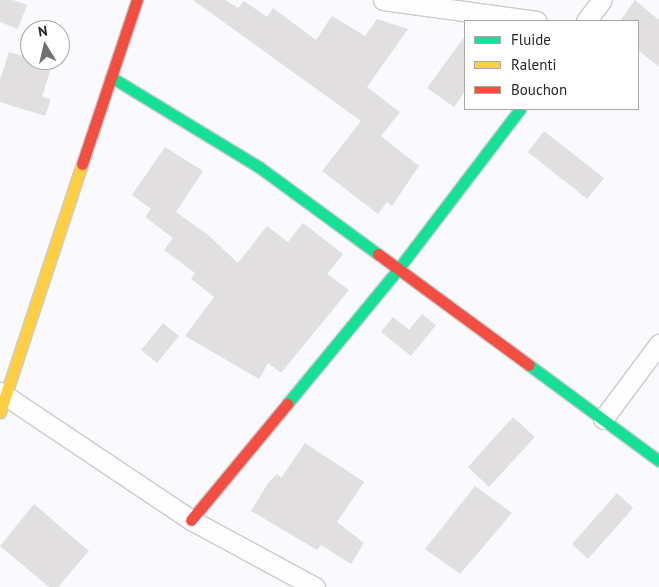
<!DOCTYPE html>
<html>
<head>
<meta charset="utf-8">
<style>
	body { margin:0 }
	#map { position:relative; width:659px; height:587px; overflow:hidden; background:#faf9fd; font-family:"PT Sans",sans-serif }
	div>[style] { position:absolute }
	[style*='--x'] { left:calc(var(--x)*1px); top:calc(var(--y)*1px); width:calc(var(--w)*1px); rotate:calc(var(--a)*1deg) }
	.building>* { inset:0; background:#e1dfe0 }
	.roads { filter:drop-shadow(1px 0 #cbcace) drop-shadow(-1px 0 #cbcace) drop-shadow(0 1px #cbcace) drop-shadow(0 -1px #cbcace) }
	.street>* { height:19px; margin:-9.5px; padding:0 9.5px; transform-origin:9.5px; border-radius:9.5px; background:#fefeff }
	.fast>* { height:11px; margin:-5.5px; padding:0 5.5px; transform-origin:5.5px; border-radius:5.5px; background:#16e098 }
	.slow>* { height:11px; margin:-5.5px; padding:0 5.5px; transform-origin:5.5px; border-radius:5.5px; background:#ffcf43 }
	.jam>* { height:11px; margin:-5.5px; padding:0 5.5px; transform-origin:5.5px; border-radius:5.5px; background:#f24e42 }
	span { translate:-50% -50%; white-space:nowrap; text-align:center; line-height:1.15; -webkit-text-stroke:4px #fff; paint-order:stroke }
	.legend { position:absolute; left:464px; top:20px; width:175px; height:90px; box-sizing:border-box; background:#fff; border:1px solid #a8a8a9; margin:0; padding:6px 9px; list-style:none; font-size:15px; color:#262529 }
	.legend li { display:flex; align-items:center; gap:10px; height:25px }
	.legend b { width:25px; border:1px solid #a8a8a9 }
	.north { position:absolute; left:20px; top:20px; width:50px; height:50px; box-sizing:border-box; background:#fff; border:1px solid #a8a8a9; border-radius:50%; rotate:351deg; font-size:14px; font-weight:700; line-height:20px; text-align:center; color:#262529 }
	.north::after { content:''; display:block; margin:auto; width:18px; height:22px; background:#706f73; clip-path:polygon(50% 0,100% 100%,50% 72%,0 100%) }
</style>
</head>
<body>
<div id="map">
	<div class="building">
		<div style="clip-path:polygon(0 0,13px 0,27px 5px,18px 29px,0 22px)"></div>
		<div style="clip-path:polygon(193px 0,225px 0,238px 8px,244px 1px,267px 17px,273px 8px,316px 40px,332px 16px,365px 36px,377px 19px,408px 29px,367px 87px,400px 112px,381px 136px,419px 166px,392px 206px,387px 202px,378px 214px,322px 171px,361px 121px)"></div>
		<div style="clip-path:polygon(635px 0,659px 20px,659px 67px,638px 50px,638px 21px,620px 21px)"></div>
		<div style="clip-path:polygon(465px 36px,465px 91px,454px 107px,427px 88px)"></div>
		<div style="clip-path:polygon(9px 52px,52px 65px,42px 97px,51px 99px,45px 116px,0 102px,0 80px)"></div>
		<div style="clip-path:polygon(544px 131px,604px 178px,587px 199px,528px 152px)"></div>
		<div style="clip-path:polygon(165px 147px,203px 171px,176px 212px,207px 234px,238px 263px,267px 226px,288px 242px,303px 223px,343px 254px,327px 274px,349px 290px,281px 373px,268px 363px,259px 379px,185px 336px,214px 297px,191px 279px,195px 273px,164px 250px,173px 238px,145px 217px,151px 209px,132px 195px)"></div>
		<div style="clip-path:polygon(422px 314px,436px 325px,411px 356px,381px 332px,393px 317px,409px 330px)"></div>
		<div style="clip-path:polygon(163px 323px,179px 336px,157px 363px,141px 350px)"></div>
		<div style="clip-path:polygon(513px 417px,535px 437px,489px 487px,468px 467px)"></div>
		<div style="clip-path:polygon(305px 443px,364px 482px,337px 522px,364px 543px,351px 564px,321px 545px,317px 550px,251px 511px,268px 483px,277px 474px,281px 478px)"></div>
		<div style="clip-path:polygon(475px 486px,512px 513px,460px 574px,425px 549px)"></div>
		<div style="clip-path:polygon(617px 493px,633px 508px,588px 559px,572px 544px)"></div>
		<div style="clip-path:polygon(34px 504px,89px 551px,58px 587px,49px 587px,0 546px)"></div>
	</div>
	<div class="roads">
		<div class="street">
			<div style="--x:383;--y:0;--w:155;--a:7.8"></div>
			<div style="--x:586;--y:21;--w:26;--a:-53"></div>
			<div style="--x:0;--y:392;--w:230;--a:33.8"></div>
			<div style="--x:191;--y:520;--w:141;--a:28.4"></div>
			<div style="--x:603;--y:419;--w:94;--a:-53.3"></div>
		</div>
		<div class="fast">
			<div style="--x:111;--y:77;--w:173;--a:31.3"></div>
			<div style="--x:259;--y:167;--w:147;--a:36.2"></div>
			<div style="--x:529;--y:365;--w:162;--a:36.4"></div>
			<div style="--x:287;--y:404;--w:176;--a:-50.5"></div>
			<div style="--x:399;--y:268;--w:200;--a:-52.7"></div>
		</div>
		<div class="slow">
			<div style="--x:0;--y:412;--w:261;--a:-71.7"></div>
		</div>
		<div class="jam">
			<div style="--x:82;--y:164;--w:173;--a:-71.5"></div>
			<div style="--x:378;--y:254;--w:187;--a:36.3"></div>
			<div style="--x:191;--y:520;--w:151;--a:-50.4"></div>
		</div>
	</div>
	<ul class="legend">
	<li><b style="height:6px;background:#16e098"></b>Fluide</li>
	<li><b style="height:6px;background:#ffcf43"></b>Ralenti</li>
	<li><b style="height:6px;background:#f24e42"></b>Bouchon</li>
	</ul>
	<div class="north">N</div>
</div>
</body>
</html>
